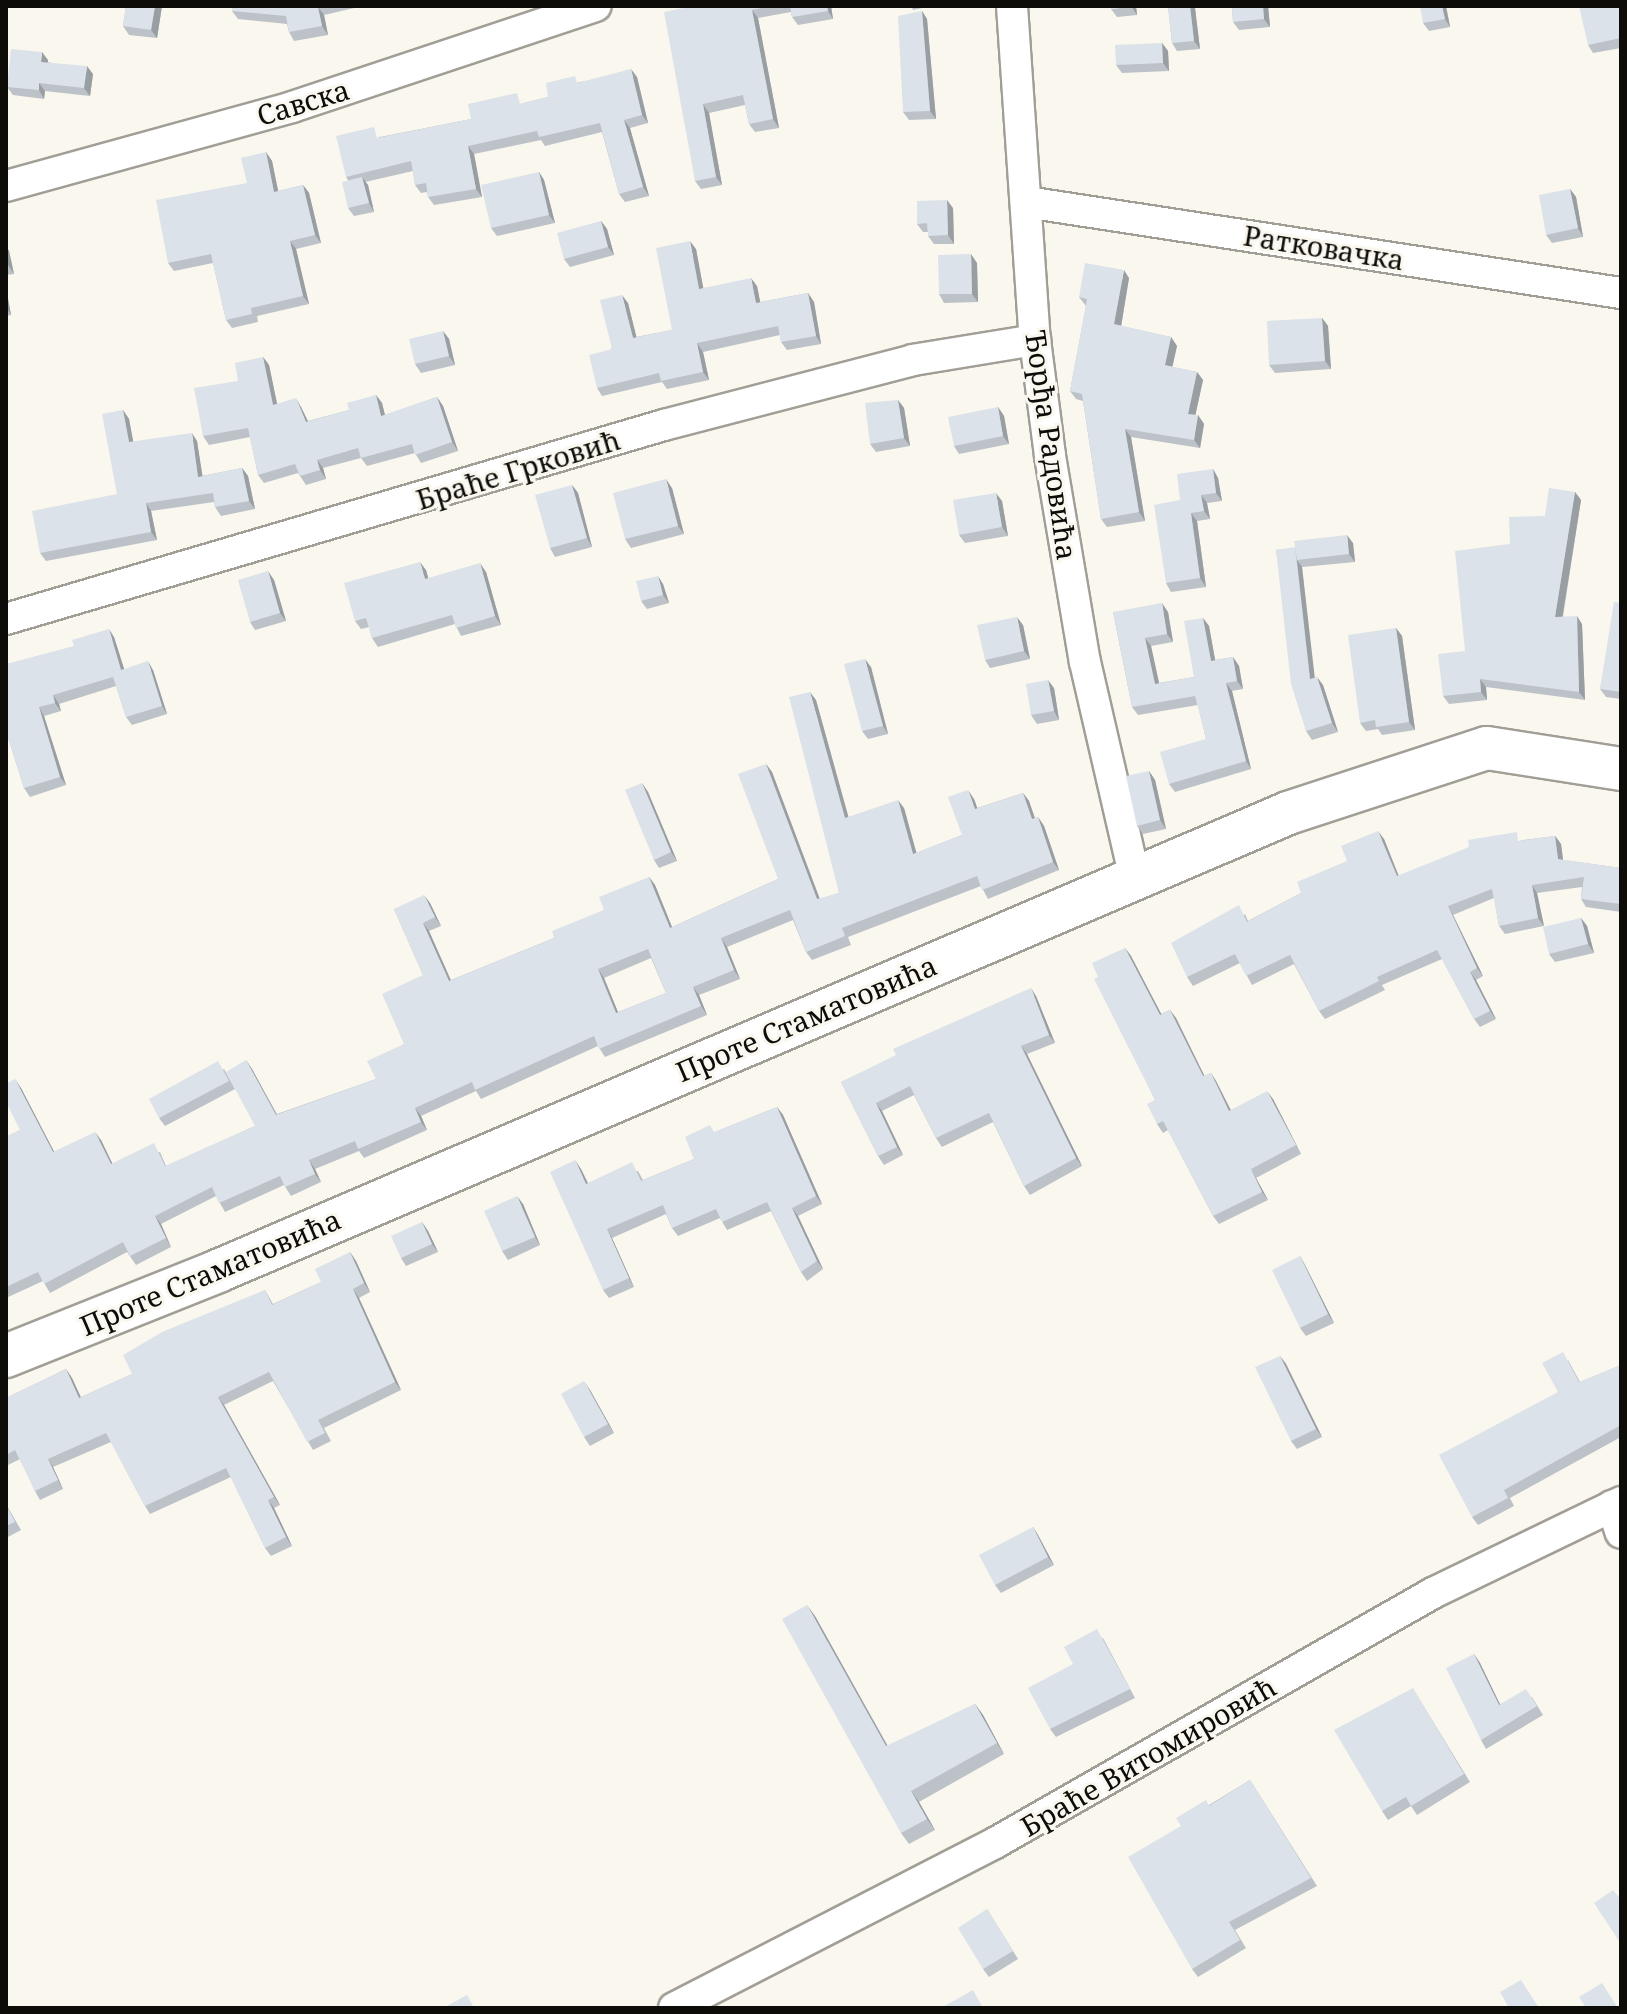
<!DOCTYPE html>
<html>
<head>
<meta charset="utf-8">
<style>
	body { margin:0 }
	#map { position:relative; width:1627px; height:2014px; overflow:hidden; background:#faf7ee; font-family:"Noto Serif",serif }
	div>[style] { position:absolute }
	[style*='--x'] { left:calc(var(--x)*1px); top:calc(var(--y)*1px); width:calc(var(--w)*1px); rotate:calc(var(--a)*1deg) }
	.roads { filter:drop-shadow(2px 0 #a19e96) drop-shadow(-2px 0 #a19e96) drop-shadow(0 2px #a19e96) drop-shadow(0 -2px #a19e96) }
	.street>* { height:30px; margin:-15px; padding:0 15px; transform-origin:15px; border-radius:15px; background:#fff }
	.secondary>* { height:42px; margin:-21px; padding:0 21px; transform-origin:21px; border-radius:21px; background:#fff }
	.wall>* { inset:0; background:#bcc2c8 }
	.shaded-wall>* { inset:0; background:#999ea3 }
	.building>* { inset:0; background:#dbe2e9 }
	span { translate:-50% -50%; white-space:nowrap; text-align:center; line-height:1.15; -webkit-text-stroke:6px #faf7ee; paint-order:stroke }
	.street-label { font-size:28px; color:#0d0c09 }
	.frame { position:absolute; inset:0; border:8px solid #0d0c09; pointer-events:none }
</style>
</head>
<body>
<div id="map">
	<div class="roads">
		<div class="street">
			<div style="--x:1012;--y:6;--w:335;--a:86.1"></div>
			<div style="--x:1035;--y:340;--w:117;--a:82.6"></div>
			<div style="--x:1050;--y:456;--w:209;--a:80.4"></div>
			<div style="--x:1085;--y:662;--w:222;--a:77"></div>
			<div style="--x:6;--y:186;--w:297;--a:-15.4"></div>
			<div style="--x:292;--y:107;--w:320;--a:-18.4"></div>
			<div style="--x:1026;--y:202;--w:602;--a:8.7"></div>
			<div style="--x:6;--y:619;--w:686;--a:-16.43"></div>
			<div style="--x:664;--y:425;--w:257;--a:-14.6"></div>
			<div style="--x:913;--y:360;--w:124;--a:-9.3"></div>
			<div style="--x:1612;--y:1506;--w:28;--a:72"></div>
			<div style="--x:674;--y:2008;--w:361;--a:-27.2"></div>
			<div style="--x:995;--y:1843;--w:504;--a:-29.72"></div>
			<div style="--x:1433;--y:1593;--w:209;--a:-25.8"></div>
		</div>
		<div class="secondary">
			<div style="--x:6;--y:1356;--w:228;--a:-21.8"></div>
			<div style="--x:218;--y:1271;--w:1164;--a:-23.17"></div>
			<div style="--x:1288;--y:813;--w:209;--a:-18.1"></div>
			<div style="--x:1487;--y:748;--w:136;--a:8.9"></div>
		</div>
	</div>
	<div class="wall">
		<div style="clip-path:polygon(126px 6px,162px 6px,157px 38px,129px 35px,123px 26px)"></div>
		<div style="clip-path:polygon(232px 6px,363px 6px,324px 15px,328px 35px,294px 41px,289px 32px,287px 24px,238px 19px,232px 11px)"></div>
		<div style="clip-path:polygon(693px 6px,831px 6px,833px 19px,798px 25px,792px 17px,791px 12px,758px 18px,779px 128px,755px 132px,749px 124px,745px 105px,709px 113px,722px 185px,701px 189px,695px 181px)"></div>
		<div style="clip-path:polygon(911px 6px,932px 6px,913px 10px)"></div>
		<div style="clip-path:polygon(1136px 6px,1137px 15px,1117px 17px,1111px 9px)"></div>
		<div style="clip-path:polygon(1168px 6px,1194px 6px,1195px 8px,1200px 49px,1177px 51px,1172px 43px)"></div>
		<div style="clip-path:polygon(1232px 6px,1268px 6px,1270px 27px,1239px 30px,1233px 22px)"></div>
		<div style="clip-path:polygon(1446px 6px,1450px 27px,1429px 31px,1423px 23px)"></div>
		<div style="clip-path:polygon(1621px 6px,1621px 48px,1593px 53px,1588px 45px)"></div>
		<div style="clip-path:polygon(922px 11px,927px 19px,936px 119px,909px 120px,903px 112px)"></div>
		<div style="clip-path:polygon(1162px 43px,1168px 51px,1169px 71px,1122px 73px,1116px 65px)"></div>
		<div style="clip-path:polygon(48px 60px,48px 62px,93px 74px,90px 96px,45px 91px,44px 99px,13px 95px,7px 87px)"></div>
		<div style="clip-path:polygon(637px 77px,648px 123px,630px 128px,649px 196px,625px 202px,619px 194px,602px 132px,545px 146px,541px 140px,474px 154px,482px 197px,434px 205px,428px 197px,427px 192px,421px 193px,415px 185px,413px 171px,365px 182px,368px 185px,374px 212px,354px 216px,348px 208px,348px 180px,346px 177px,380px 136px,380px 137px,471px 119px,524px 103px,548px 97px,579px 82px)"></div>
		<div style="clip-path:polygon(266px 152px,272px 161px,278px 191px,303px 185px,309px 193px,321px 243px,296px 249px,309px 304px,257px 316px,258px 322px,232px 328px,226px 320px,213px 263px,174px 271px,168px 263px,247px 183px)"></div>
		<div style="clip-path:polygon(539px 172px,544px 180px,555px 223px,497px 236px,491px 228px)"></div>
		<div style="clip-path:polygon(1570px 189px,1576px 197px,1583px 237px,1552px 243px,1546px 235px)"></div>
		<div style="clip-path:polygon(953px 208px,954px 244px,934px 244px,928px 236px,928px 232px,923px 232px,917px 224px)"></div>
		<div style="clip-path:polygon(601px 221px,607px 229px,614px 255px,570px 267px,564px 259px)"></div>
		<div style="clip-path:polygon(6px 246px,9px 251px,14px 274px,6px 275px)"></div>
		<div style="clip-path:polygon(696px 249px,703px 288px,757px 286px,760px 302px,808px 293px,814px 302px,821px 344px,787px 350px,781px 342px,780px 335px,703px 352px,709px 380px,667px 389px,662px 382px,602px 396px,597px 388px,628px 303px,636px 337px,672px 330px)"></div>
		<div style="clip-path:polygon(977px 263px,978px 302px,944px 303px,939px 294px)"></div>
		<div style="clip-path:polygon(1129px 278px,1121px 326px,1171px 337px,1177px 346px,1172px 367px,1197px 372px,1203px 380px,1195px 415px,1198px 415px,1204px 424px,1200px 448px,1131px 437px,1145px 521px,1107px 527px,1101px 519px,1083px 401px,1076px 399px,1070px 391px,1086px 306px,1079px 297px)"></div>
		<div style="clip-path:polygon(6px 288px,11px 315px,6px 316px)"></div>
		<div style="clip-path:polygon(1322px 318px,1328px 326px,1331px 369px,1275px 373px,1269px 365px)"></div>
		<div style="clip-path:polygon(443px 331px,449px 339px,455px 365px,421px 373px,415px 364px)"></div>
		<div style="clip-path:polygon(263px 357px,269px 365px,277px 404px,301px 407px,308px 421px,349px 410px,376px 395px,382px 403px,385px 415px,437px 397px,443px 406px,458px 451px,421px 463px,415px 453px,367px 466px,361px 458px,323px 468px,326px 479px,306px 485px,298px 473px,264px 483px,258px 475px,250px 437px,209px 445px,203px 436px,238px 381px)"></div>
		<div style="clip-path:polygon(898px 400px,904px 408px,910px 446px,876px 452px,870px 444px)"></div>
		<div style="clip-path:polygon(998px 407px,1004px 416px,1009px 444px,959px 454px,954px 446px)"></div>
		<div style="clip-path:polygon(123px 410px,129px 419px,133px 442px,197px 441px,202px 476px,242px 468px,248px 476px,255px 509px,221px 516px,215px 507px,214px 502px,151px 511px,157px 540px,46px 561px,40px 553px,117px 494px)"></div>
		<div style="clip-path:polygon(1213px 469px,1218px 478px,1222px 501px,1207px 503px,1210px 519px,1197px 521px,1206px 587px,1171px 592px,1166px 583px,1180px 500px)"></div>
		<div style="clip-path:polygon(572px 485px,578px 493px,592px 547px,555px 557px,550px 548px)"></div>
		<div style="clip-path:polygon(672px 488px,684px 534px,631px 548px,625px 539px)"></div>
		<div style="clip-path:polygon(1575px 492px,1581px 500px,1563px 617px,1582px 624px,1585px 700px,1486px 687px,1487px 700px,1449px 704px,1443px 696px,1465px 651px,1510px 544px)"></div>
		<div style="clip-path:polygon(1002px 501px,1008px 536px,965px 543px,959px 535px)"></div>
		<div style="clip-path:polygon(1353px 543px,1355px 562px,1302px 567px,1314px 678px,1323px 685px,1338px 732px,1312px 740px,1306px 731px,1276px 550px)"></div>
		<div style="clip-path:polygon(426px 570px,428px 578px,486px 572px,501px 625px,461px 636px,455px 624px,378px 647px,372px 638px,369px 627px,361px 629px,355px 621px)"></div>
		<div style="clip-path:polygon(274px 580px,286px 621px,255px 630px,250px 622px)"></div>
		<div style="clip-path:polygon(663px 584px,669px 603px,647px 609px,641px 601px)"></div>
		<div style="clip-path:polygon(1621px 603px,1621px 699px,1606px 697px,1600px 689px)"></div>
		<div style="clip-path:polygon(1113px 612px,1168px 612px,1173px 642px,1151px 646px,1159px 683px,1194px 677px,1203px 618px,1209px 626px,1215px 660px,1233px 657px,1239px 666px,1243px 689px,1232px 691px,1251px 769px,1175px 792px,1169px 784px,1206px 739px,1198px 705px,1138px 715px,1132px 707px)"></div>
		<div style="clip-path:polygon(1023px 625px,1030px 659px,990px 668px,985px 660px)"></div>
		<div style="clip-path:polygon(1396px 628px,1402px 636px,1415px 730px,1382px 735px,1378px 729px,1366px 731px,1360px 723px)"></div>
		<div style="clip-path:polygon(114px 637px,124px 669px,153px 670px,167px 714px,132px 725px,126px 717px,116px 686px,59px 704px,61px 711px,44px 716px,66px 785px,30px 797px,24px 788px,6px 731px)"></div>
		<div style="clip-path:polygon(871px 667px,888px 734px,868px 739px,862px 731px)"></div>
		<div style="clip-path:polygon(1054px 688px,1059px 720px,1037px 724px,1031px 715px)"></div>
		<div style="clip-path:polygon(evenodd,816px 700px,848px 817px,904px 808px,916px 853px,962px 835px,974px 799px,977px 808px,1023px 793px,1029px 801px,1035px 818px,1038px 817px,1044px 826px,1059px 870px,988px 899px,981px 886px,848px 937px,851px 945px,812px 960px,806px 952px,793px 920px,727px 947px,740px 979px,699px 995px,707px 1015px,605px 1057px,598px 1046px,481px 1099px,476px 1091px,421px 1116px,427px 1130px,364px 1158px,359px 1151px,315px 1169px,321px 1182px,291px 1196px,284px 1185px,225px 1212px,216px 1196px,161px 1224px,171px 1247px,136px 1265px,127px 1252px,50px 1293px,43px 1281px,6px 1298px,6px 1137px,20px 1130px,21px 1088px,54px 1152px,101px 1140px,112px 1164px,160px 1152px,166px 1166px,255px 1126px,246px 1060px,252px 1069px,277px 1114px,376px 1079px,404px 1044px,423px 975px,394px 909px,430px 903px,441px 926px,429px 931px,451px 980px,554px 938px,604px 910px,649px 877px,655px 885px,672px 927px,778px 879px,766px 764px,772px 772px,820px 899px,839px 893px,816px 700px,651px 958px,666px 993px,618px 1012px,604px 978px,651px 958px)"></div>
		<div style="clip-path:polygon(1149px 771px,1155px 780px,1166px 829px,1143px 834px,1137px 826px)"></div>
		<div style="clip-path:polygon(642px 783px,648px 792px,677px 861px,659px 868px,654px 860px)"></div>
		<div style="clip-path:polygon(1555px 836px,1561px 844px,1563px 860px,1621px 868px,1621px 912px,1586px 907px,1581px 899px,1582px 887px,1537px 893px,1544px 926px,1505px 934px,1499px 926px,1494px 898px,1453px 915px,1483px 976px,1476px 980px,1496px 1019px,1480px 1027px,1474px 1019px,1442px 959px,1382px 985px,1385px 990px,1325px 1019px,1319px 1011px,1294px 964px,1252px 985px,1240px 963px,1193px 986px,1187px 977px,1245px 914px,1248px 921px,1301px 893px,1347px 861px,1384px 839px,1399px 876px,1523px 840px)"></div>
		<div style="clip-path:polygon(1581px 918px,1587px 926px,1594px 953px,1555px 962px,1549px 954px)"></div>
		<div style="clip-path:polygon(1125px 948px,1131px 956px,1161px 1014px,1170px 1010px,1176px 1018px,1204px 1076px,1211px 1073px,1216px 1081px,1231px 1110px,1273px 1099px,1301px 1154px,1256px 1178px,1268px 1200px,1219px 1224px,1213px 1216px,1168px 1130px,1163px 1133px,1157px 1124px,1155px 1100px,1098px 977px)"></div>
		<div style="clip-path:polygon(1036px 996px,1055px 1043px,1027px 1054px,1082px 1166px,1030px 1195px,1024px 1186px,993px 1122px,942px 1147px,936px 1138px,914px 1095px,882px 1111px,903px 1155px,884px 1165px,878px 1156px,841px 1082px)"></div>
		<div style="clip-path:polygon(224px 1069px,235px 1089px,165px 1126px,159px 1118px)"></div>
		<div style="clip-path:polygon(777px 1107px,783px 1115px,822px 1204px,798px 1216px,823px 1269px,807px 1281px,801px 1272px,771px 1211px,727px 1230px,720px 1218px,678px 1236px,672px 1228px,666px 1214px,612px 1238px,634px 1287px,609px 1298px,603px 1290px,581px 1169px,588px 1183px,638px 1171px,643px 1180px,694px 1159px,715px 1132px)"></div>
		<div style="clip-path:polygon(523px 1204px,540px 1245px,508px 1260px,502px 1251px)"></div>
		<div style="clip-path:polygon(422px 1222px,428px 1231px,438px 1252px,406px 1266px,401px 1258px)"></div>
		<div style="clip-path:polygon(350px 1252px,356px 1261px,370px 1292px,359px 1298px,401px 1390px,324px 1428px,331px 1441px,313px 1450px,273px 1381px,224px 1405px,280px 1505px,274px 1508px,292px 1546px,271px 1556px,265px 1548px,231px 1477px,150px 1514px,145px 1506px,111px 1442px,53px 1467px,63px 1489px,40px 1500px,35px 1491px,20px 1459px,6px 1466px,6px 1398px,66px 1369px,72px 1378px,81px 1397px,132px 1374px,265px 1290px,273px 1304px,321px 1282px)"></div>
		<div style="clip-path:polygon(1300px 1256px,1305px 1265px,1334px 1323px,1306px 1336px,1300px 1328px)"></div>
		<div style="clip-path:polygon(1280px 1356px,1286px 1364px,1322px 1437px,1297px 1449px,1291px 1441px)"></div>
		<div style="clip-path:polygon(1568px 1360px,1580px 1382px,1621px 1365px,1621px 1437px,1510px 1498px,1514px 1506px,1478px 1525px,1472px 1517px,1558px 1392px)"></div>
		<div style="clip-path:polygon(590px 1390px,614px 1433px,590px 1446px,584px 1437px)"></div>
		<div style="clip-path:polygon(6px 1504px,21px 1530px,6px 1538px)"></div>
		<div style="clip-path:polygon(1033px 1527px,1038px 1535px,1054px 1565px,1001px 1593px,995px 1585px)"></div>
		<div style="clip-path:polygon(815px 1616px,888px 1746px,975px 1704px,983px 1715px,1004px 1754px,919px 1802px,935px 1830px,909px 1844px,901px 1833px)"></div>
		<div style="clip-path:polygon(1103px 1638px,1135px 1698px,1056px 1737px,1050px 1729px,1073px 1664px)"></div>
		<div style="clip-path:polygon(1474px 1654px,1480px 1663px,1500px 1704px,1532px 1697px,1543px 1715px,1486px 1749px,1481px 1740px)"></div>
		<div style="clip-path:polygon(1418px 1697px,1470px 1782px,1417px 1815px,1411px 1806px,1388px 1820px,1382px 1811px)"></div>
		<div style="clip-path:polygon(1250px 1780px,1317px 1886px,1235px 1930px,1246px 1948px,1198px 1977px,1192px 1969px,1181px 1826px,1209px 1805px)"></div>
		<div style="clip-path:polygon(987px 1909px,1018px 1959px,989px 1977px,983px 1969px)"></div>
	</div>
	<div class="shaded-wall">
		<div style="clip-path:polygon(155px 6px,162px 6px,157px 38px,151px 30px)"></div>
		<div style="clip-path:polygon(827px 6px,831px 6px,833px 19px,828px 11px)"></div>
		<div style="clip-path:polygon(1131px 6px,1136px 6px,1137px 15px)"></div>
		<div style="clip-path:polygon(1190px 6px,1194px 6px,1195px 8px,1200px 49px,1194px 41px)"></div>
		<div style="clip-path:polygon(1263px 6px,1268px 6px,1270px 27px,1264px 19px)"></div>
		<div style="clip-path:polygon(1442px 6px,1446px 6px,1450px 27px,1445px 19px)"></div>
		<div style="clip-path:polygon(318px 7px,324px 15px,328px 35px,322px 26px)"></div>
		<div style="clip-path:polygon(752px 10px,758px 18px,779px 128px,773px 119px)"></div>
		<div style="clip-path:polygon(922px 11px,927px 19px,936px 119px,930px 111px)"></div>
		<div style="clip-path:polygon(1162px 43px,1168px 51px,1169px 71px,1163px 63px)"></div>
		<div style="clip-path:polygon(42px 52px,48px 60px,47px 70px,41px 62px)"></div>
		<div style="clip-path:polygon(87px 66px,93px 74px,90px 96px,84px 88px)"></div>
		<div style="clip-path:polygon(631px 69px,637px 77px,648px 123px,642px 115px)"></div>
		<div style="clip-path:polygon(39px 83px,45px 91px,44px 99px,39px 90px)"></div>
		<div style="clip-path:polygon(703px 104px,709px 113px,722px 185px,716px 177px)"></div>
		<div style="clip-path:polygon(624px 120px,630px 128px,649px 196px,643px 187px)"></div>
		<div style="clip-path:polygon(468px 146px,474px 154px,482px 197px,476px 189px)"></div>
		<div style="clip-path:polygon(266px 152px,272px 161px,280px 200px,274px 192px)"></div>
		<div style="clip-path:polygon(539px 172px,544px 180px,555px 223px,549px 215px)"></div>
		<div style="clip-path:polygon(362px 177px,368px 185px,374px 212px,369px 203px)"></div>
		<div style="clip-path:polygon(303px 185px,309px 193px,321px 243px,315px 235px)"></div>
		<div style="clip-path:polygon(1570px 189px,1576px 197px,1583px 237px,1578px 228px)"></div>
		<div style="clip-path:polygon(947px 200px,953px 208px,954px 244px,948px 235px)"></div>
		<div style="clip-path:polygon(601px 221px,607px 229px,614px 255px,608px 247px)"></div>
		<div style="clip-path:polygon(290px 241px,296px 249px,309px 304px,303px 296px)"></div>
		<div style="clip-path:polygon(690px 241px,696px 249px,705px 297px,699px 289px)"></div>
		<div style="clip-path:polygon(6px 246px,9px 251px,14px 274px,8px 265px,6px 254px)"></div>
		<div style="clip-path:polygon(971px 254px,977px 263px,978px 302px,972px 294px)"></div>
		<div style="clip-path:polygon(1124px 270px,1129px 278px,1120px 333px,1114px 324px)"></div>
		<div style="clip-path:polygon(751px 278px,757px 286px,762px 311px,756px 303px)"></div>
		<div style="clip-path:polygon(6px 288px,11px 315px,6px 307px)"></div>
		<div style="clip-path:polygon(808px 293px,814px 302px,821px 344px,816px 336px)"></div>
		<div style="clip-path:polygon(622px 295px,628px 303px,639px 347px,633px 338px)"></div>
		<div style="clip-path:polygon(1322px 318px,1328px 326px,1331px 369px,1325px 361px)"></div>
		<div style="clip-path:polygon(443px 331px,449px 339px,455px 365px,449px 356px)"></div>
		<div style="clip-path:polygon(1171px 337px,1177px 346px,1171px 373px,1165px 365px)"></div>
		<div style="clip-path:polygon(697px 343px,703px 352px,709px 380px,703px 372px)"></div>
		<div style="clip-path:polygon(263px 357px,269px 365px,279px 413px,273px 405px)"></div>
		<div style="clip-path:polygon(1197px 372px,1203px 380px,1194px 422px,1188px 414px)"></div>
		<div style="clip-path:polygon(376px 395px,382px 403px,387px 424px,381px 416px)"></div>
		<div style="clip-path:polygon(437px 397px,443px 406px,458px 451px,452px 442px)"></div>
		<div style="clip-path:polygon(296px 398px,301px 407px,312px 430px,306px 422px)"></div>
		<div style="clip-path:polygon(898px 400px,904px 408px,910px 446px,904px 438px)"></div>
		<div style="clip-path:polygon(998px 407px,1004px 416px,1009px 444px,1003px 436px)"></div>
		<div style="clip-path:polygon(123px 410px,129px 419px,135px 451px,129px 442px)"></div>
		<div style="clip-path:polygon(1198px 415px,1204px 424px,1200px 448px,1194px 440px)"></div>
		<div style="clip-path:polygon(1125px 429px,1131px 437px,1145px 521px,1139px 512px)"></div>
		<div style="clip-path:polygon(192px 433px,197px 441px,204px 485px,198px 477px)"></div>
		<div style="clip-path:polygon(317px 460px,323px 468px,326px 479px,320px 470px)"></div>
		<div style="clip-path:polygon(242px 468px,248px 476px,255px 509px,249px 501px)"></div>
		<div style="clip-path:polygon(1213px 469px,1218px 478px,1222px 501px,1216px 493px)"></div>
		<div style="clip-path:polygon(666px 479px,672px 488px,684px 534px,678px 526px)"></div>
		<div style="clip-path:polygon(572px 485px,578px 493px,592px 547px,587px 538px)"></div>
		<div style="clip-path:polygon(1575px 492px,1581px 500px,1561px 625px,1555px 617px)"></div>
		<div style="clip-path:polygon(996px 493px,1002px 501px,1008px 536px,1002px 527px)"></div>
		<div style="clip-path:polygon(1201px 495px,1207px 503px,1210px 519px,1204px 511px)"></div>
		<div style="clip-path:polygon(146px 503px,151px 511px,157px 540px,151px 532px)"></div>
		<div style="clip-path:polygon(1191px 513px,1197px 521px,1206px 587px,1200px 578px)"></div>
		<div style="clip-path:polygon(1347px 535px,1353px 543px,1355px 562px,1349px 554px)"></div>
		<div style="clip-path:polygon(1297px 560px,1302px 567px,1316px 688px,1310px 679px)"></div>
		<div style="clip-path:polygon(420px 562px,426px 570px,431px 588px,425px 579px)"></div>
		<div style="clip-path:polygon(480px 563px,486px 572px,501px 625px,495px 616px)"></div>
		<div style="clip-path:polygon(268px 571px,274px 580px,286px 621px,280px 613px)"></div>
		<div style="clip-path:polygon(658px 576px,663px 584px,669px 603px,663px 595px)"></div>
		<div style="clip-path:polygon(1162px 603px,1168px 612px,1173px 642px,1167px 634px)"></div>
		<div style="clip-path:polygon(1577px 616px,1582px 624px,1585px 700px,1579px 692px)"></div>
		<div style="clip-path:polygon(1017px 617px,1023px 625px,1030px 659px,1024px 651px)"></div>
		<div style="clip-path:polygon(1203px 618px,1209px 626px,1217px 670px,1211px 661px)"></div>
		<div style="clip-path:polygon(1396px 628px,1402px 636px,1415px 730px,1409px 722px)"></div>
		<div style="clip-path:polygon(109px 629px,114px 637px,127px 678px,121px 670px)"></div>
		<div style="clip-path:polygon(1145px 638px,1151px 646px,1161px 692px,1155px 684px)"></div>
		<div style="clip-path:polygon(1233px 657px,1239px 666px,1243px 689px,1237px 681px)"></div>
		<div style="clip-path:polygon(865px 659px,871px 667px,888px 734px,883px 726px)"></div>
		<div style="clip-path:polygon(148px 661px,153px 670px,167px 714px,162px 706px)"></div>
		<div style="clip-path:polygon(1317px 677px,1323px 685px,1338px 732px,1332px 723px)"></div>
		<div style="clip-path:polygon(1480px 679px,1486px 687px,1487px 700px,1481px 692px)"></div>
		<div style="clip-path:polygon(1048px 680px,1054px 688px,1059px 720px,1054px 711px)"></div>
		<div style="clip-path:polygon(1226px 683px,1232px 691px,1251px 769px,1246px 761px)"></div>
		<div style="clip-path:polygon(810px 692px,816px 700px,851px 826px,845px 818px)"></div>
		<div style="clip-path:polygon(53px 695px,59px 704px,61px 711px,55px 703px)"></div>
		<div style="clip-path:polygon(39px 707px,44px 716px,66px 785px,60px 777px)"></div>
		<div style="clip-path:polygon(766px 764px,772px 772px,823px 908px,817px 899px)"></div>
		<div style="clip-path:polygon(1149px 771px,1155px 780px,1166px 829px,1160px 820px)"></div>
		<div style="clip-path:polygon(642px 783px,648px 792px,677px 861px,671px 852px)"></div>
		<div style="clip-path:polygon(968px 790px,974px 799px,981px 818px,975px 809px)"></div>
		<div style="clip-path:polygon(1023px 793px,1029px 801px,1038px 828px,1032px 819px)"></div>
		<div style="clip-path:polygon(898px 800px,904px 808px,919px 862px,913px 854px)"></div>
		<div style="clip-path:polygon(1038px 817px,1044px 826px,1059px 870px,1053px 862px)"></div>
		<div style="clip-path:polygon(1378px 831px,1384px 839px,1402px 885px,1397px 876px)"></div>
		<div style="clip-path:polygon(1555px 836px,1561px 844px,1564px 867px,1558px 859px)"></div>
		<div style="clip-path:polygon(649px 877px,655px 885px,676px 937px,670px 928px)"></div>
		<div style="clip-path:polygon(1532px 885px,1537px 893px,1544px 926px,1538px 918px)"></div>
		<div style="clip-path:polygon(424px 895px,430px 903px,441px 926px,435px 917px)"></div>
		<div style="clip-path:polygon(1448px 906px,1453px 915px,1483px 976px,1477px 968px)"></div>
		<div style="clip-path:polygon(1581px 918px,1587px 926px,1594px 953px,1588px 944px)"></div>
		<div style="clip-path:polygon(423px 923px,429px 931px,455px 990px,449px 981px)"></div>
		<div style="clip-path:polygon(721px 938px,727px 947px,740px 979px,734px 970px)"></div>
		<div style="clip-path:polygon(1125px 948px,1131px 956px,1166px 1023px,1160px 1015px)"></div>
		<div style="clip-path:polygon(598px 969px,604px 978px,622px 1022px,616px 1013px)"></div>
		<div style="clip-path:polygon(1470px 972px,1476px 980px,1496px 1019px,1490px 1011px)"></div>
		<div style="clip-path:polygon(693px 987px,699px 995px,707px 1015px,701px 1006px)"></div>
		<div style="clip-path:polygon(1031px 988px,1036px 996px,1055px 1043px,1049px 1035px)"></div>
		<div style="clip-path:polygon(1170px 1010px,1176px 1018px,1209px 1085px,1203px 1076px)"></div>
		<div style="clip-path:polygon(1021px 1046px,1027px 1054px,1082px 1166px,1076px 1158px)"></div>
		<div style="clip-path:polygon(246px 1060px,252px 1069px,281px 1123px,276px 1115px)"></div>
		<div style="clip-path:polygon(1211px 1073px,1216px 1081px,1235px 1119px,1229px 1111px)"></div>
		<div style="clip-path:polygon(15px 1079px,21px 1088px,59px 1161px,53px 1152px)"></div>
		<div style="clip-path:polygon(1267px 1091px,1273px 1099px,1301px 1154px,1296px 1145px)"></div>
		<div style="clip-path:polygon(876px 1103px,882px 1111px,903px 1155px,897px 1147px)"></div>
		<div style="clip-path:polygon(777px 1107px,783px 1115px,822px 1204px,816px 1196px)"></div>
		<div style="clip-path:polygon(415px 1108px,421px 1116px,427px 1130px,421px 1122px)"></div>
		<div style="clip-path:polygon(95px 1132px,101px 1140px,117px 1173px,111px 1164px)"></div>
		<div style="clip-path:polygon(309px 1160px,315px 1169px,321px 1182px,315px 1174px)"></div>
		<div style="clip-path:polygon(575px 1160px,581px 1169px,592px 1192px,586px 1184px)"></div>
		<div style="clip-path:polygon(1251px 1169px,1256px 1178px,1268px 1200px,1262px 1192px)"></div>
		<div style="clip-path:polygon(517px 1196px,523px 1204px,540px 1245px,535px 1237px)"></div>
		<div style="clip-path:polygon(792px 1208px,798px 1216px,823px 1269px,817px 1261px)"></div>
		<div style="clip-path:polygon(155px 1216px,161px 1224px,171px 1247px,166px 1238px)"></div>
		<div style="clip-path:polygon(422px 1222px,428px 1231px,438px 1252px,432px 1244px)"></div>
		<div style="clip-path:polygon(607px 1229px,612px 1238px,634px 1287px,629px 1278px)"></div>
		<div style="clip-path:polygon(350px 1252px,356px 1261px,370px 1292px,364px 1283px)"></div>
		<div style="clip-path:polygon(1300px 1256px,1305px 1265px,1334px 1323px,1328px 1314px)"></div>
		<div style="clip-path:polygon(353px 1289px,359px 1298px,401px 1390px,395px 1382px)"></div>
		<div style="clip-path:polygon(1280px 1356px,1286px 1364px,1322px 1437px,1316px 1429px)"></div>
		<div style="clip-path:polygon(66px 1369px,72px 1378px,85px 1407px,79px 1398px)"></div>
		<div style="clip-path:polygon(584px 1381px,590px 1390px,614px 1433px,608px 1424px)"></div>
		<div style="clip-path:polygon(218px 1397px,224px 1405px,280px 1505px,274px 1497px)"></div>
		<div style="clip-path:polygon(48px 1459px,53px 1467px,63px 1489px,58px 1480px)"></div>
		<div style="clip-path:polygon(268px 1500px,274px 1508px,292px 1546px,286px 1537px)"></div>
		<div style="clip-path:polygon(1033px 1527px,1038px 1535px,1054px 1565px,1048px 1557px)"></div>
		<div style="clip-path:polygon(807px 1605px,815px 1616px,894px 1758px,886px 1746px)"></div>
		<div style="clip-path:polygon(1474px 1654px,1480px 1663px,1504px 1713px,1499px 1705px)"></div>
		<div style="clip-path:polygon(975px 1704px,983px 1715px,1004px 1754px,997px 1743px)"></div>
		<div style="clip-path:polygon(911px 1791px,919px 1802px,935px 1830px,927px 1819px)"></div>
	</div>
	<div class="building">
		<div style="clip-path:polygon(126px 6px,155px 6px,151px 30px,123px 26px)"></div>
		<div style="clip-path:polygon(232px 6px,323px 6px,318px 7px,322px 26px,289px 32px,286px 16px,232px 11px)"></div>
		<div style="clip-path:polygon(693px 6px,771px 6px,752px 10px,773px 119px,749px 124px,743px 95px,703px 104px,716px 177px,695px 181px,664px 12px)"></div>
		<div style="clip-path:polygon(790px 6px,827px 6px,828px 11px,792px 17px)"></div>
		<div style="clip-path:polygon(1110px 6px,1131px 6px,1131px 7px,1111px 9px)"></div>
		<div style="clip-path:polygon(1168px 6px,1190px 6px,1194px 41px,1172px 43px)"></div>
		<div style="clip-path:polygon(1232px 6px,1263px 6px,1264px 19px,1233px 22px)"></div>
		<div style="clip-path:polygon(1420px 6px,1442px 6px,1445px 19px,1423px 23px)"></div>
		<div style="clip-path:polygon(1579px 6px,1619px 6px,1621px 22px,1621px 38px,1588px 45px)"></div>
		<div style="clip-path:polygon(922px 11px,930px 111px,903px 112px,898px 16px)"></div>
		<div style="clip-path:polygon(1162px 43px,1163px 63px,1116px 65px,1115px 45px)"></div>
		<div style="clip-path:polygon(11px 49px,42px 52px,41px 62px,87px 66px,84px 88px,39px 83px,39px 90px,7px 87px)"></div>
		<div style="clip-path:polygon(631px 69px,642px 115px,624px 120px,643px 187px,619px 194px,600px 123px,539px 137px,537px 131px,468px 146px,476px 189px,428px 197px,426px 183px,415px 185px,411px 161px,346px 177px,336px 136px,374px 127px,377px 138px,471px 119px,468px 104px,517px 93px,520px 104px,548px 97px,546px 83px,575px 76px,577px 83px)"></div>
		<div style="clip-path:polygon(266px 152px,274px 192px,303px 185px,315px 235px,290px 241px,303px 296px,251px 308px,252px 314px,226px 320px,211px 254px,168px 263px,156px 200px,247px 183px,241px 158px)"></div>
		<div style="clip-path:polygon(539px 172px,549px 215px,491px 228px,481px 185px)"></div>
		<div style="clip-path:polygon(362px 177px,369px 203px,348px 208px,342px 182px)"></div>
		<div style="clip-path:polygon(1570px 189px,1578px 228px,1546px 235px,1539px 195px)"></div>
		<div style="clip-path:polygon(947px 200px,948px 235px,928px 236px,927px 223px,917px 224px,917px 201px)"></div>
		<div style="clip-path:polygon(601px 221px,608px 247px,564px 259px,557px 233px)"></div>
		<div style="clip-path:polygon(690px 241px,699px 289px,751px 278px,756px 303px,808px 293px,816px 336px,781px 342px,778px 326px,697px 343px,703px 372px,661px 381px,659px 373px,597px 388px,589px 355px,612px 349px,600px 300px,622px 295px,633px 338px,672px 330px,656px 248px)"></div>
		<div style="clip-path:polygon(971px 254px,972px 294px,939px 294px,938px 255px)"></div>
		<div style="clip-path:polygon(1085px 263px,1124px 270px,1114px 324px,1171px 337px,1165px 365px,1197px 372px,1188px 414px,1198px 415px,1194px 440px,1125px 429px,1139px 512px,1101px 519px,1082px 394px,1070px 391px,1087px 299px,1079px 297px)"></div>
		<div style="clip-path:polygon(1322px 318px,1325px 361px,1269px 365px,1267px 321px)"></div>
		<div style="clip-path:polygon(443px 331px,449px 356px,415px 364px,409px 339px)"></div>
		<div style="clip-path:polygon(263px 357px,273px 405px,296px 398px,306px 422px,349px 410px,347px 403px,376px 395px,381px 416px,437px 397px,452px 442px,415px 455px,412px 444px,361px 458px,358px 448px,317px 460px,320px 470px,300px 476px,295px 464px,258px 475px,248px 428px,203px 436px,194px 388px,238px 381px,235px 363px)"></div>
		<div style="clip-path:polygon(898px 400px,904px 438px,870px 444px,865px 403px)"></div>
		<div style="clip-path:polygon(998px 407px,1003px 436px,954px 446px,948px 417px)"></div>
		<div style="clip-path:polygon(123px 410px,129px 442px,192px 433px,198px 477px,242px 468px,249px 501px,215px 507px,213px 493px,146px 503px,151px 532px,40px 553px,32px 511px,117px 494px,102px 414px)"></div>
		<div style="clip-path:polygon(1213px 469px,1216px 493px,1201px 495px,1204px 511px,1191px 513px,1200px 578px,1166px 583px,1154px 505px,1180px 500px,1177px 474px)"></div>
		<div style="clip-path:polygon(666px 479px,678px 526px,625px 539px,613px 493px)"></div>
		<div style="clip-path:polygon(572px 485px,587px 538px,550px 548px,535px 495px)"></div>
		<div style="clip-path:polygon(1549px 488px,1575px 492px,1555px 617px,1577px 616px,1579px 692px,1480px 679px,1481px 692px,1443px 696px,1438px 654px,1465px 651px,1455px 551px,1510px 544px,1509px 517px,1545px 516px)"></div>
		<div style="clip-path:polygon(996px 493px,1002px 527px,959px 535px,953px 500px)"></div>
		<div style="clip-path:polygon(1347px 535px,1349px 554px,1297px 560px,1294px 541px)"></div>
		<div style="clip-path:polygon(1295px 547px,1310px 679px,1317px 677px,1332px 723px,1306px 731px,1291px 684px,1276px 550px)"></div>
		<div style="clip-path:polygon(420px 562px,425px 579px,480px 563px,495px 616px,456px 628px,452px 615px,372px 638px,366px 618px,355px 621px,344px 583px)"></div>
		<div style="clip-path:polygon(268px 571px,280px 613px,250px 622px,238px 580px)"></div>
		<div style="clip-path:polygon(658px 576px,663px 595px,641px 601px,636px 581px)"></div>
		<div style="clip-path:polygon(1614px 602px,1621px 603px,1621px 692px,1600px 689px)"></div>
		<div style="clip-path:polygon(1162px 603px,1167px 634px,1145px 638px,1155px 684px,1194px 677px,1184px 621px,1203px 618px,1211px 661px,1233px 657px,1237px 681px,1226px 683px,1246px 761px,1169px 784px,1160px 752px,1206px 739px,1195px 696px,1132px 707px,1113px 612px)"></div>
		<div style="clip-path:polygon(1017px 617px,1024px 651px,985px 660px,977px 625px)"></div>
		<div style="clip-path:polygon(1396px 628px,1409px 722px,1376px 727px,1375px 720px,1360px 723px,1348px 635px)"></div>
		<div style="clip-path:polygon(109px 629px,121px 670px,148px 661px,162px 706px,126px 717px,113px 677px,53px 695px,55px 703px,39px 707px,60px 777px,24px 788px,6px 731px,6px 673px,7px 673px,6px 664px,74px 646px,72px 640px)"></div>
		<div style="clip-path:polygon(865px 659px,883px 726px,862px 731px,844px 664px)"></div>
		<div style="clip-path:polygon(1048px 680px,1054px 711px,1031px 715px,1026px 684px)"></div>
		<div style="clip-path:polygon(evenodd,810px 692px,845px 818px,898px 800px,913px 854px,962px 835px,948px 797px,968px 790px,975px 809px,1023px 793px,1032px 819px,1038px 817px,1053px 862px,982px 890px,977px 876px,842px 928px,845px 936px,806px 952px,790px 910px,721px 938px,734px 970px,693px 987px,701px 1006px,599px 1049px,594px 1036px,475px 1090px,472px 1082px,415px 1108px,421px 1122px,358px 1149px,355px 1141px,309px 1160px,315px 1174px,285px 1187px,280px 1176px,219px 1203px,212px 1187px,155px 1216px,166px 1238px,130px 1256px,123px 1242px,44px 1284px,38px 1272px,6px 1287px,6px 1137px,20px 1130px,6px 1102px,6px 1084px,15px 1079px,53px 1152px,95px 1132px,111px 1164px,154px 1143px,165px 1166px,255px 1126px,226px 1072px,246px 1060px,276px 1115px,376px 1079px,367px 1061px,404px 1044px,382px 994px,423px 975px,394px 909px,424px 895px,435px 917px,423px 923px,449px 981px,554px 938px,552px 931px,604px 910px,599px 897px,649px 877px,670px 928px,778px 879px,738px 774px,766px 764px,817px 899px,839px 893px,789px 697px,810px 692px,648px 949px,666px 993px,616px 1013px,598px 969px,648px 949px)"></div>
		<div style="clip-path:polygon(1149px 771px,1160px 820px,1137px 826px,1126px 776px)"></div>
		<div style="clip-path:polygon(642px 783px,671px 852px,654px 860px,625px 790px)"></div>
		<div style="clip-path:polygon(1378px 831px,1397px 876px,1469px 847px,1468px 840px,1517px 832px,1518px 841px,1555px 836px,1558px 859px,1621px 868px,1621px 904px,1581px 899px,1584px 877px,1532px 885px,1538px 918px,1499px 926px,1492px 889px,1448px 906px,1477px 968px,1470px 972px,1490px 1011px,1474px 1019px,1437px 950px,1377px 977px,1379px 981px,1319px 1011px,1290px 955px,1246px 976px,1235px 954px,1187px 977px,1171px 943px,1239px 905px,1247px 922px,1301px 893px,1297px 882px,1347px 861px,1341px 846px)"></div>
		<div style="clip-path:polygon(1581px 918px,1588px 944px,1549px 954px,1543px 927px)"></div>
		<div style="clip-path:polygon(1125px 948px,1160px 1015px,1170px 1010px,1203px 1076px,1211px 1073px,1229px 1111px,1267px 1091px,1296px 1145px,1251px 1169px,1262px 1192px,1213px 1216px,1163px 1121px,1157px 1124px,1147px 1104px,1155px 1100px,1094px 979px,1098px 977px,1092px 963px)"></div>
		<div style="clip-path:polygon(1031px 988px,1049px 1035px,1021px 1046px,1076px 1158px,1024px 1186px,989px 1113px,936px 1138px,910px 1086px,876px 1103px,897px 1147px,878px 1156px,841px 1082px,896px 1055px,893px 1049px)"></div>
		<div style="clip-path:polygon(218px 1061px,229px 1081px,159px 1118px,149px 1099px)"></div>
		<div style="clip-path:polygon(777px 1107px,816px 1196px,792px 1208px,817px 1261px,801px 1272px,767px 1202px,722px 1222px,716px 1209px,672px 1228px,663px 1205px,607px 1229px,629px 1278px,603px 1290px,550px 1172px,575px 1160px,586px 1184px,632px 1162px,641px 1181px,694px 1159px,685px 1137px,710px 1125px,714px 1132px)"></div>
		<div style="clip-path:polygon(517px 1196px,535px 1237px,502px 1251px,484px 1211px)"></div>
		<div style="clip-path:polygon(422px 1222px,432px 1244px,401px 1258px,391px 1236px)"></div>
		<div style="clip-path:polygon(350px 1252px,364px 1283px,353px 1289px,395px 1382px,318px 1420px,325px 1433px,307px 1442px,269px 1372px,218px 1397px,274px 1497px,268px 1500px,286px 1537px,265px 1548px,226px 1468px,145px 1506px,106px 1433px,48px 1459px,58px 1480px,35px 1491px,15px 1450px,6px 1455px,6px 1398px,66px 1369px,79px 1398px,132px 1374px,123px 1355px,162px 1332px,265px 1290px,272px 1305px,321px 1282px,315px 1269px)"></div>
		<div style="clip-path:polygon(1300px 1256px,1328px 1314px,1300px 1328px,1272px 1270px)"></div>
		<div style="clip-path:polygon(1563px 1352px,1579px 1382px,1621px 1365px,1621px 1425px,1504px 1490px,1508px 1498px,1472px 1517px,1439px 1455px,1558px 1392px,1542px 1363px)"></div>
		<div style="clip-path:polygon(1280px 1356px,1316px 1429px,1291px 1441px,1255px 1367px)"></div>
		<div style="clip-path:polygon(584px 1381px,608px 1424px,584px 1437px,561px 1394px)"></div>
		<div style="clip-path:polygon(6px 1505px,15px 1522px,6px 1526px)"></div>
		<div style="clip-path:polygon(1033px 1527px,1048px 1557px,995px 1585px,979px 1555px)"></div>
		<div style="clip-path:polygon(807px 1605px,886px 1746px,975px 1704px,997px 1743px,911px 1791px,927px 1819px,901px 1833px,782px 1619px)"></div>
		<div style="clip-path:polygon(1097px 1629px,1130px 1689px,1050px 1729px,1028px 1688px,1073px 1664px,1064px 1647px)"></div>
		<div style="clip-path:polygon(1474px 1654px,1499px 1705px,1526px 1689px,1537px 1706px,1481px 1740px,1446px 1668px)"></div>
		<div style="clip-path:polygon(1413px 1688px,1464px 1774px,1411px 1806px,1406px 1797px,1382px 1811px,1334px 1730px)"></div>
		<div style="clip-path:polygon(1250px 1780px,1311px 1878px,1229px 1922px,1240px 1940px,1192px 1969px,1128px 1857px,1181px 1826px,1176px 1818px,1206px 1800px,1209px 1806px)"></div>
		<div style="clip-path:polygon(1613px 1890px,1621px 1900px,1621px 1944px,1594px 1903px)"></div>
		<div style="clip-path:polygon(987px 1909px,1013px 1951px,983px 1969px,958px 1928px)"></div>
		<div style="clip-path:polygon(1521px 1980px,1539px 2008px,1509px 2008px,1500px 1992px)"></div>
		<div style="clip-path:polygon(1602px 1983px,1618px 2008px,1586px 2008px,1579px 1997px)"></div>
		<div style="clip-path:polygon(973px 1990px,983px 2008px,941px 2008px)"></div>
		<div style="clip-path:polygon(467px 1995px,474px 2008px,443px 2008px)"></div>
	</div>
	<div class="street-label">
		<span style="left:303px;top:102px;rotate:-17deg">Савска</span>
		<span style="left:1324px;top:247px;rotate:9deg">Ратковачка</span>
		<span style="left:1052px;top:445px;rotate:82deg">Ђорђа Радовића</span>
		<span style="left:518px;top:469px;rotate:-17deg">Браће Грковић</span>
		<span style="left:806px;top:1018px;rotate:-23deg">Проте Стаматовића</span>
		<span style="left:210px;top:1272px;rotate:-23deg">Проте Стаматовића</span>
		<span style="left:1148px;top:1756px;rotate:-30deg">Браће Витомировић</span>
	</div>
	<div class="frame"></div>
</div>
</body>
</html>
